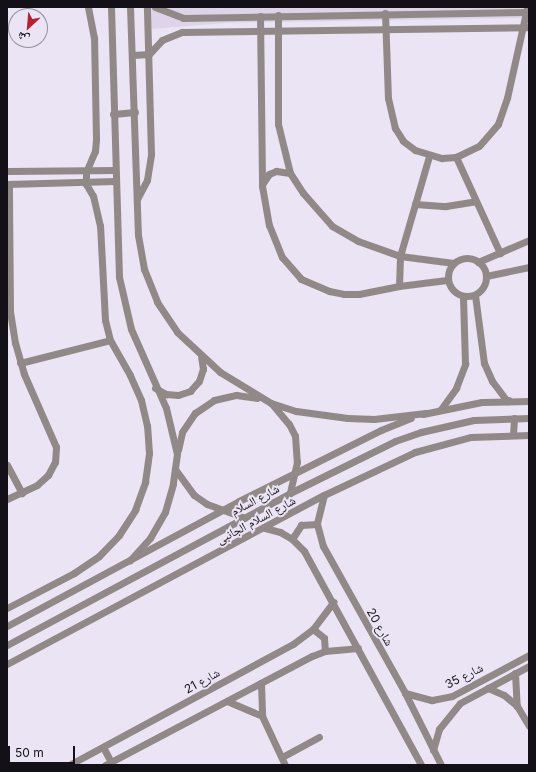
<!DOCTYPE html>
<html>
<head>
<meta charset="utf-8">
<style>
	body { margin:0 }
	#map { position:relative; width:536px; height:772px; overflow:hidden; background:#eae4f4; font-family:Inter,"Noto Naskh Arabic",sans-serif }
	div>[style] { position:absolute }
	[style*='--x'] { left:calc(var(--x)*1px); top:calc(var(--y)*1px); width:calc(var(--w)*1px); rotate:calc(var(--a)*1deg) }
	.commercial>* { inset:0; background:#ded4e9 }
	.street>* { height:7px; margin:-3.5px; padding:0 3.5px; transform-origin:3.5px; border-radius:3.5px; background:#918987 }
	.street>.ring { margin:-3.5px; padding:0; box-sizing:content-box; background:none; border:7px solid #918987; border-radius:50% }
	span { translate:-50% -50%; white-space:nowrap; text-align:center; line-height:1.15; -webkit-text-stroke:4px #eae4f4; paint-order:stroke }
	.street-label { font-size:12px; color:#131117 }
	.frame { position:absolute; inset:0; border:8px solid #131117; pointer-events:none }
	.north { position:absolute; left:8px; top:8px; width:40px; height:40px; box-sizing:border-box; background:#eae4f4; border:1px solid #94909c; border-radius:50%; rotate:206deg; font-size:11px; font-weight:700; line-height:16px; text-align:center; color:#131117 }
	.north::after { content:''; display:block; margin:auto; width:14px; height:18px; background:#b52333; clip-path:polygon(50% 0,100% 100%,50% 72%,0 100%) }
	.scale { position:absolute; left:8px; top:746px; width:67px; height:18px; box-sizing:border-box; border:2px solid #131117; border-top:0; padding-left:5px; font-size:12px; line-height:14px; white-space:nowrap; color:#131117; -webkit-text-stroke:3px #eae4f4; paint-order:stroke }
</style>
</head>
<body>
<div id="map">
	<div class="commercial">
		<div style="clip-path:polygon(149px 7px,529px 7px,529px 18px,226px 23px,151px 29px)"></div>
	</div>
	<div class="street">
		<div style="--x:111;--y:7;--w:270;--a:88.3"></div>
		<div style="--x:119;--y:277;--w:53;--a:77"></div>
		<div style="--x:131;--y:329;--w:86;--a:66.1"></div>
		<div style="--x:166;--y:408;--w:47;--a:76.6"></div>
		<div style="--x:177;--y:454;--w:30;--a:98"></div>
		<div style="--x:173;--y:484;--w:29;--a:106"></div>
		<div style="--x:165;--y:512;--w:30;--a:120"></div>
		<div style="--x:150;--y:538;--w:30;--a:132"></div>
		<div style="--x:130;--y:7;--w:228;--a:88"></div>
		<div style="--x:138;--y:235;--w:35;--a:80"></div>
		<div style="--x:144;--y:269;--w:35;--a:68"></div>
		<div style="--x:157;--y:302;--w:36;--a:56"></div>
		<div style="--x:177;--y:332;--w:59;--a:42.9"></div>
		<div style="--x:220;--y:372;--w:60;--a:31.3"></div>
		<div style="--x:271;--y:403;--w:26;--a:18"></div>
		<div style="--x:296;--y:411;--w:52;--a:7.7"></div>
		<div style="--x:348;--y:418;--w:26;--a:2"></div>
		<div style="--x:374;--y:419;--w:52;--a:-6.6"></div>
		<div style="--x:155;--y:7;--w:30;--a:21"></div>
		<div style="--x:183;--y:18;--w:346;--a:-1"></div>
		<div style="--x:385;--y:13;--w:85;--a:88"></div>
		<div style="--x:388;--y:98;--w:31;--a:77"></div>
		<div style="--x:395;--y:128;--w:15;--a:58"></div>
		<div style="--x:403;--y:141;--w:15;--a:37"></div>
		<div style="--x:415;--y:150;--w:28;--a:17"></div>
		<div style="--x:442;--y:158;--w:14;--a:-4"></div>
		<div style="--x:456;--y:157;--w:25;--a:-26"></div>
		<div style="--x:479;--y:146;--w:29;--a:-49"></div>
		<div style="--x:498;--y:124;--w:28;--a:-71"></div>
		<div style="--x:507;--y:98;--w:92;--a:-77.5"></div>
		<div style="--x:278;--y:15;--w:109;--a:90"></div>
		<div style="--x:278;--y:124;--w:50;--a:76.2"></div>
		<div style="--x:290;--y:173;--w:24;--a:57"></div>
		<div style="--x:303;--y:193;--w:44;--a:48.7"></div>
		<div style="--x:332;--y:226;--w:30;--a:30"></div>
		<div style="--x:358;--y:241;--w:45;--a:19.7"></div>
		<div style="--x:400;--y:256;--w:54;--a:7.4"></div>
		<div style="--x:260;--y:16;--w:170;--a:89.3"></div>
		<div style="--x:262;--y:186;--w:40;--a:80"></div>
		<div style="--x:269;--y:225;--w:35;--a:68"></div>
		<div style="--x:282;--y:257;--w:29;--a:49"></div>
		<div style="--x:301;--y:279;--w:30;--a:23"></div>
		<div style="--x:329;--y:291;--w:15;--a:11"></div>
		<div style="--x:344;--y:294;--w:15;--a:0"></div>
		<div style="--x:359;--y:294;--w:41;--a:-11.3"></div>
		<div style="--x:399;--y:286;--w:48;--a:-7.1"></div>
		<div style="--x:133;--y:55;--w:16;--a:-4"></div>
		<div style="--x:149;--y:54;--w:19;--a:-47"></div>
		<div style="--x:162;--y:40;--w:22;--a:-22"></div>
		<div style="--x:182;--y:32;--w:347;--a:-0.8"></div>
		<div style="--x:113;--y:114;--w:22;--a:-5"></div>
		<div style="--x:456;--y:157;--w:106;--a:65.4"></div>
		<div style="--x:7;--y:171;--w:108;--a:-0.5"></div>
		<div style="--x:263;--y:183;--w:11;--a:-56"></div>
		<div style="--x:269;--y:174;--w:8;--a:-23"></div>
		<div style="--x:276;--y:171;--w:14;--a:8"></div>
		<div style="--x:7;--y:184;--w:108;--a:-1.6"></div>
		<div style="--x:137;--y:199;--w:21;--a:-62"></div>
		<div style="--x:147;--y:180;--w:26;--a:-81"></div>
		<div style="--x:151;--y:154;--w:147;--a:-91.6"></div>
		<div style="--x:415;--y:204;--w:31;--a:4"></div>
		<div style="--x:446;--y:206;--w:30;--a:-9"></div>
		<div class="ring" style="left:448px;top:258px;width:31px;height:31px"></div>
		<div style="--x:478;--y:262;--w:56;--a:-23.3"></div>
		<div style="--x:486;--y:276;--w:44;--a:-11.8"></div>
		<div style="--x:399;--y:286;--w:30;--a:-88"></div>
		<div style="--x:400;--y:256;--w:104;--a:-73.8"></div>
		<div style="--x:475;--y:295;--w:69;--a:82.5"></div>
		<div style="--x:484;--y:363;--w:20;--a:66"></div>
		<div style="--x:492;--y:381;--w:25;--a:53"></div>
		<div style="--x:507;--y:401;--w:2;--a:-27"></div>
		<div style="--x:20;--y:363;--w:93;--a:-14.3"></div>
		<div style="--x:155;--y:388;--w:13;--a:29"></div>
		<div style="--x:166;--y:394;--w:12;--a:5"></div>
		<div style="--x:178;--y:395;--w:13;--a:-18"></div>
		<div style="--x:190;--y:391;--w:13;--a:-48"></div>
		<div style="--x:199;--y:381;--w:13;--a:-72"></div>
		<div style="--x:203;--y:369;--w:12;--a:-99"></div>
		<div style="--x:272;--y:404;--w:26;--a:50"></div>
		<div style="--x:289;--y:424;--w:13;--a:63"></div>
		<div style="--x:295;--y:436;--w:26;--a:86"></div>
		<div style="--x:297;--y:462;--w:32;--a:103"></div>
		<div style="--x:441;--y:409;--w:26;--a:-54"></div>
		<div style="--x:456;--y:388;--w:26;--a:-69"></div>
		<div style="--x:465;--y:364;--w:67;--a:-91.7"></div>
		<div style="--x:423;--y:414;--w:60;--a:-11.5"></div>
		<div style="--x:482;--y:402;--w:47;--a:-1.2"></div>
		<div style="--x:513;--y:434;--w:16;--a:-86"></div>
		<div style="--x:178;--y:450;--w:18;--a:-77"></div>
		<div style="--x:182;--y:432;--w:23;--a:-56"></div>
		<div style="--x:195;--y:413;--w:23;--a:-34"></div>
		<div style="--x:214;--y:400;--w:23;--a:-13"></div>
		<div style="--x:236;--y:395;--w:21;--a:8"></div>
		<div style="--x:7;--y:465;--w:32;--a:62"></div>
		<div style="--x:175;--y:469;--w:32;--a:54"></div>
		<div style="--x:194;--y:495;--w:16;--a:35"></div>
		<div style="--x:207;--y:504;--w:40;--a:20.2"></div>
		<div style="--x:324;--y:495;--w:30;--a:104"></div>
		<div style="--x:317;--y:524;--w:23;--a:75"></div>
		<div style="--x:323;--y:546;--w:168;--a:60.8"></div>
		<div style="--x:405;--y:693;--w:80;--a:63.4"></div>
		<div style="--x:7;--y:499;--w:33;--a:-25"></div>
		<div style="--x:37;--y:485;--w:15;--a:-42"></div>
		<div style="--x:48;--y:475;--w:15;--a:-62"></div>
		<div style="--x:55;--y:462;--w:15;--a:-86"></div>
		<div style="--x:56;--y:447;--w:80;--a:-113.7"></div>
		<div style="--x:24;--y:374;--w:32;--a:-106"></div>
		<div style="--x:15;--y:343;--w:32;--a:-99"></div>
		<div style="--x:10;--y:311;--w:127;--a:-90.5"></div>
		<div style="--x:265;--y:528;--w:16;--a:15"></div>
		<div style="--x:280;--y:532;--w:14;--a:30"></div>
		<div style="--x:292;--y:539;--w:17;--a:45"></div>
		<div style="--x:304;--y:551;--w:244;--a:61.3"></div>
		<div style="--x:292;--y:539;--w:17;--a:-57"></div>
		<div style="--x:301;--y:525;--w:16;--a:-4"></div>
		<div style="--x:7;--y:608;--w:76;--a:-27.6"></div>
		<div style="--x:74;--y:573;--w:30;--a:-34"></div>
		<div style="--x:99;--y:556;--w:29;--a:-46"></div>
		<div style="--x:119;--y:535;--w:30;--a:-57"></div>
		<div style="--x:135;--y:510;--w:30;--a:-70"></div>
		<div style="--x:145;--y:482;--w:29;--a:-82"></div>
		<div style="--x:149;--y:453;--w:27;--a:-94"></div>
		<div style="--x:147;--y:426;--w:27;--a:-103"></div>
		<div style="--x:141;--y:400;--w:27;--a:-114"></div>
		<div style="--x:130;--y:375;--w:40;--a:-119.7"></div>
		<div style="--x:110;--y:340;--w:21;--a:-104"></div>
		<div style="--x:105;--y:320;--w:94;--a:-93"></div>
		<div style="--x:100;--y:226;--w:31;--a:-103"></div>
		<div style="--x:93;--y:196;--w:14;--a:-120"></div>
		<div style="--x:86;--y:184;--w:12;--a:-90"></div>
		<div style="--x:86;--y:172;--w:23;--a:-67"></div>
		<div style="--x:95;--y:151;--w:12;--a:-85"></div>
		<div style="--x:96;--y:139;--w:101;--a:-91.1"></div>
		<div style="--x:94;--y:38;--w:32;--a:-101"></div>
		<div style="--x:7;--y:626;--w:264;--a:-28.3"></div>
		<div style="--x:239;--y:501;--w:159;--a:-26.6"></div>
		<div style="--x:381;--y:430;--w:32;--a:-22"></div>
		<div style="--x:313;--y:629;--w:14;--a:39"></div>
		<div style="--x:324;--y:638;--w:13;--a:86"></div>
		<div style="--x:7;--y:645;--w:321;--a:-28.2"></div>
		<div style="--x:290;--y:493;--w:117;--a:-26.3"></div>
		<div style="--x:395;--y:441;--w:28;--a:-19"></div>
		<div style="--x:421;--y:432;--w:54;--a:-12.8"></div>
		<div style="--x:474;--y:420;--w:55;--a:-2.1"></div>
		<div style="--x:7;--y:664;--w:359;--a:-28.1"></div>
		<div style="--x:324;--y:495;--w:101;--a:-25.3"></div>
		<div style="--x:415;--y:452;--w:58;--a:-15"></div>
		<div style="--x:471;--y:437;--w:58;--a:-2"></div>
		<div style="--x:515;--y:673;--w:33;--a:87"></div>
		<div style="--x:261;--y:683;--w:33;--a:88"></div>
		<div style="--x:262;--y:716;--w:54;--a:64.9"></div>
		<div style="--x:488;--y:688;--w:17;--a:24"></div>
		<div style="--x:504;--y:695;--w:17;--a:40"></div>
		<div style="--x:517;--y:706;--w:23;--a:59"></div>
		<div style="--x:405;--y:693;--w:28;--a:15"></div>
		<div style="--x:432;--y:700;--w:20;--a:-11"></div>
		<div style="--x:452;--y:696;--w:87;--a:-28"></div>
		<div style="--x:227;--y:701;--w:38;--a:23"></div>
		<div style="--x:103;--y:747;--w:17;--a:62"></div>
		<div style="--x:433;--y:750;--w:22;--a:-74"></div>
		<div style="--x:439;--y:729;--w:33;--a:-51"></div>
		<div style="--x:460;--y:703;--w:78;--a:-28.2"></div>
		<div style="--x:282;--y:757;--w:42;--a:-28.4"></div>
		<div style="--x:69;--y:765;--w:255;--a:-28.4"></div>
		<div style="--x:293;--y:644;--w:25;--a:-37"></div>
		<div style="--x:313;--y:629;--w:34;--a:-53"></div>
		<div style="--x:105;--y:765;--w:234;--a:-27.8"></div>
		<div style="--x:312;--y:656;--w:14;--a:-21"></div>
		<div style="--x:325;--y:651;--w:33;--a:-5"></div>
	</div>
	<div class="street-label">
		<span style="left:255px;top:500px;rotate:-28deg">شارع السلام</span>
		<span style="left:256px;top:520px;rotate:-28deg">شارع السلام الجانبى</span>
		<span style="left:380px;top:627px;rotate:60deg">شارع 20</span>
		<span style="left:464px;top:676px;rotate:-27deg">شارع 35</span>
		<span style="left:202px;top:681px;rotate:-29deg">شارع 21</span>
	</div>
	<div class="frame"></div>
	<div class="north">ش</div>
	<div class="scale">50 m</div>
</div>
</body>
</html>
